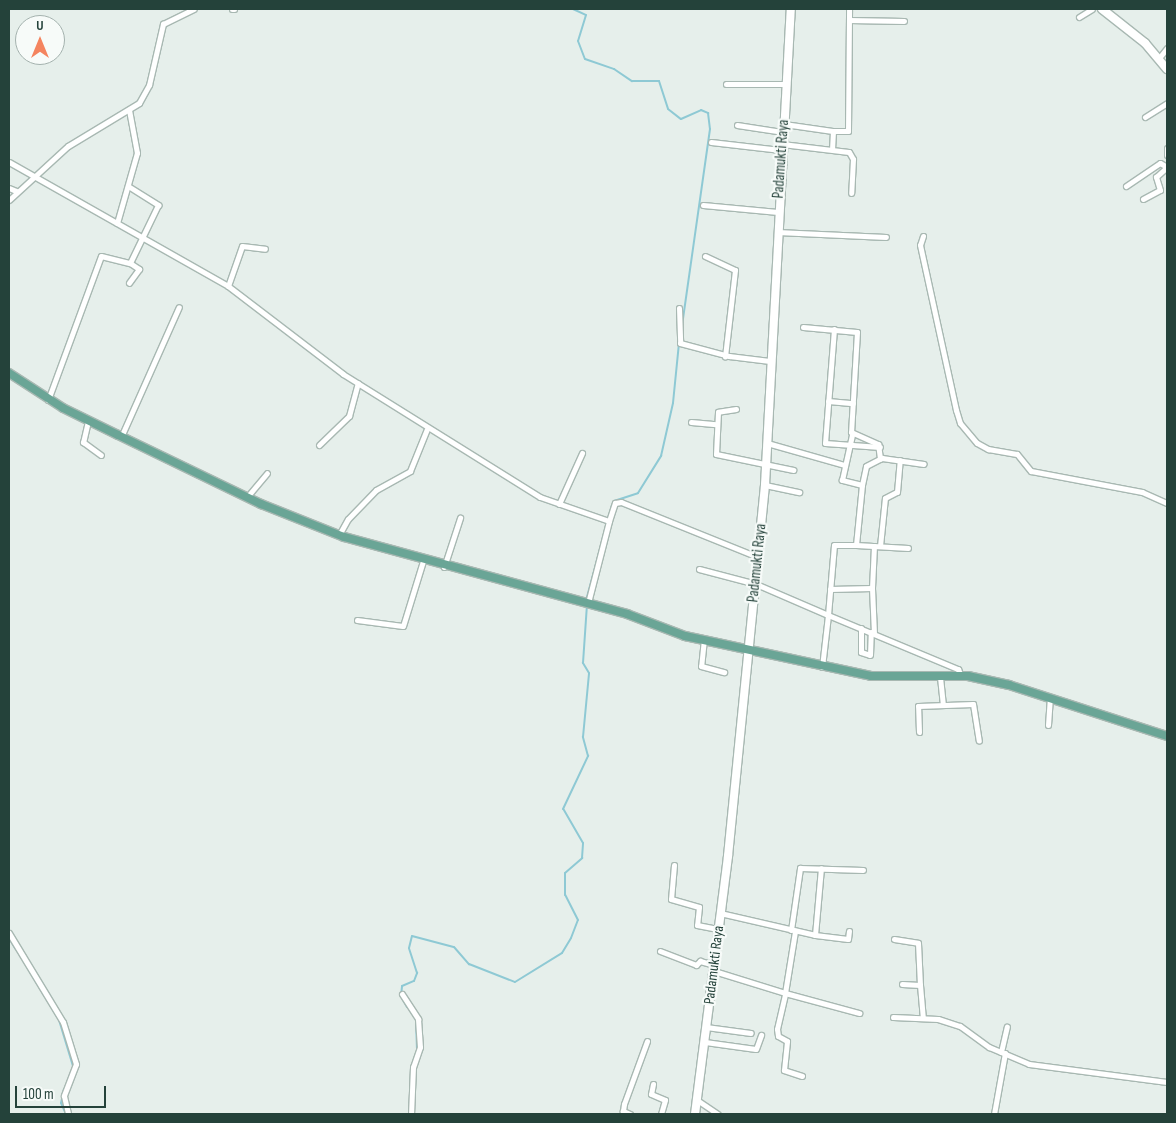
<!DOCTYPE html>
<html>
<head>
<meta charset="utf-8">
<style>
	body { margin:0 }
	#map { position:relative; width:1176px; height:1123px; overflow:hidden; background:#e6efeb; font-family:"Sofia Sans Condensed",sans-serif }
	div>[style] { position:absolute }
	[style*='--x'] { left:calc(var(--x)*1px); top:calc(var(--y)*1px); width:calc(var(--w)*1px); rotate:calc(var(--a)*1deg) }
	.stream>* { height:2px; margin:-1px; padding:0 1px; transform-origin:1px; border-radius:1px; background:#8ec9d4 }
	.roads { filter:drop-shadow(1px 0 #a8b8b2) drop-shadow(-1px 0 #a8b8b2) drop-shadow(0 1px #a8b8b2) drop-shadow(0 -1px #a8b8b2) }
	.street>* { height:5px; margin:-2.5px; padding:0 2.5px; transform-origin:2.5px; border-radius:2.5px; background:#fff }
	.secondary>* { height:8px; margin:-4px; padding:0 4px; transform-origin:4px; border-radius:4px; background:#fff }
	.primary>* { height:8px; margin:-4px; padding:0 4px; transform-origin:4px; border-radius:4px; background:#6aa596 }
	span { translate:-50% -50%; white-space:nowrap; text-align:center; line-height:1.15; -webkit-text-stroke:4.5px #f7fbf9; paint-order:stroke }
	.street-label { font-size:15px; color:#24423a }
	.frame { position:absolute; inset:0; border:10px solid #24423a; pointer-events:none }
	.north { position:absolute; left:15px; top:15px; width:50px; height:50px; box-sizing:border-box; background:#f7fbf9; border:1px solid #a3b1ad; border-radius:50%; rotate:0deg; font-size:14px; font-weight:700; line-height:20px; text-align:center; color:#24423a }
	.north::after { content:''; display:block; margin:auto; width:18px; height:22px; background:#f4845f; clip-path:polygon(50% 0,100% 100%,50% 72%,0 100%) }
	.scale { position:absolute; left:15px; top:1086px; width:91px; height:22px; box-sizing:border-box; border:2px solid #24423a; border-top:0; padding-left:6px; font-size:15px; line-height:18px; white-space:nowrap; color:#24423a; -webkit-text-stroke:4px #f7fbf9; paint-order:stroke }
</style>
</head>
<body>
<div id="map">
	<div class="stream">
		<div style="--x:573;--y:9;--w:14;--a:25"></div>
		<div style="--x:586;--y:15;--w:27;--a:107"></div>
		<div style="--x:578;--y:41;--w:19;--a:69"></div>
		<div style="--x:585;--y:59;--w:31;--a:19"></div>
		<div style="--x:614;--y:69;--w:22;--a:34"></div>
		<div style="--x:632;--y:81;--w:27;--a:0"></div>
		<div style="--x:659;--y:81;--w:29;--a:72"></div>
		<div style="--x:668;--y:109;--w:16;--a:38"></div>
		<div style="--x:681;--y:119;--w:22;--a:-24"></div>
		<div style="--x:701;--y:110;--w:8;--a:23"></div>
		<div style="--x:708;--y:113;--w:16;--a:83"></div>
		<div style="--x:710;--y:129;--w:199;--a:98.1"></div>
		<div style="--x:614;--y:501;--w:25;--a:-18"></div>
		<div style="--x:638;--y:493;--w:44;--a:-58.1"></div>
		<div style="--x:661;--y:456;--w:54;--a:-77.2"></div>
		<div style="--x:673;--y:403;--w:60;--a:-84.3"></div>
		<div style="--x:587;--y:597;--w:95;--a:-74.8"></div>
		<div style="--x:9;--y:938;--w:12;--a:59"></div>
		<div style="--x:407;--y:1007;--w:13;--a:-119"></div>
		<div style="--x:401;--y:996;--w:10;--a:-84"></div>
		<div style="--x:402;--y:986;--w:13;--a:-23"></div>
		<div style="--x:414;--y:981;--w:9;--a:-69"></div>
		<div style="--x:417;--y:973;--w:26;--a:-108"></div>
		<div style="--x:409;--y:948;--w:12;--a:-76"></div>
		<div style="--x:412;--y:936;--w:43;--a:14.7"></div>
		<div style="--x:454;--y:947;--w:23;--a:49"></div>
		<div style="--x:469;--y:964;--w:49;--a:21.4"></div>
		<div style="--x:515;--y:982;--w:55;--a:-31.7"></div>
		<div style="--x:562;--y:953;--w:17;--a:-59"></div>
		<div style="--x:571;--y:938;--w:19;--a:-69"></div>
		<div style="--x:578;--y:920;--w:28;--a:-117"></div>
		<div style="--x:565;--y:895;--w:22;--a:-90"></div>
		<div style="--x:565;--y:873;--w:23;--a:-41"></div>
		<div style="--x:582;--y:858;--w:15;--a:-86"></div>
		<div style="--x:583;--y:843;--w:39;--a:-120"></div>
		<div style="--x:563;--y:809;--w:59;--a:-64.7"></div>
		<div style="--x:588;--y:756;--w:20;--a:-105"></div>
		<div style="--x:583;--y:737;--w:64;--a:-84.6"></div>
		<div style="--x:589;--y:673;--w:12;--a:-121"></div>
		<div style="--x:583;--y:663;--w:58;--a:-86.1"></div>
		<div style="--x:59;--y:1020;--w:48;--a:73.1"></div>
		<div style="--x:416;--y:1021;--w:27;--a:88"></div>
		<div style="--x:64;--y:1089;--w:14;--a:102"></div>
		<div style="--x:61;--y:1103;--w:10;--a:66"></div>
	</div>
	<div class="roads">
		<div class="street">
			<div style="--x:232;--y:9;--w:2;--a:0"></div>
			<div style="--x:1079;--y:17;--w:15;--a:-32"></div>
			<div style="--x:849;--y:20;--w:55;--a:1"></div>
			<div style="--x:1159;--y:58;--w:13;--a:-51"></div>
			<div style="--x:726;--y:84;--w:59;--a:0"></div>
			<div style="--x:1145;--y:117;--w:26;--a:-32"></div>
			<div style="--x:784;--y:124;--w:49;--a:8.1"></div>
			<div style="--x:833;--y:131;--w:18;--a:93"></div>
			<div style="--x:737;--y:125;--w:47;--a:8.7"></div>
			<div style="--x:833;--y:131;--w:15;--a:0"></div>
			<div style="--x:848;--y:131;--w:122;--a:-89.5"></div>
			<div style="--x:711;--y:142;--w:70;--a:6.5"></div>
			<div style="--x:782;--y:144;--w:67;--a:6.8"></div>
			<div style="--x:849;--y:152;--w:8;--a:60"></div>
			<div style="--x:853;--y:159;--w:34;--a:93"></div>
			<div style="--x:1167;--y:148;--w:7;--a:90"></div>
			<div style="--x:9;--y:162;--w:252;--a:29.5"></div>
			<div style="--x:228;--y:286;--w:145;--a:37.4"></div>
			<div style="--x:343;--y:374;--w:232;--a:32"></div>
			<div style="--x:540;--y:497;--w:73;--a:19.2"></div>
			<div style="--x:609;--y:521;--w:19;--a:-72"></div>
			<div style="--x:615;--y:503;--w:6;--a:-9"></div>
			<div style="--x:621;--y:502;--w:148;--a:21.9"></div>
			<div style="--x:128;--y:186;--w:36;--a:32"></div>
			<div style="--x:158;--y:205;--w:64;--a:115.8"></div>
			<div style="--x:130;--y:263;--w:11;--a:34"></div>
			<div style="--x:139;--y:269;--w:17;--a:126"></div>
			<div style="--x:1126;--y:186;--w:41;--a:-34.1"></div>
			<div style="--x:1160;--y:163;--w:8;--a:30"></div>
			<div style="--x:9;--y:188;--w:8;--a:23"></div>
			<div style="--x:1143;--y:199;--w:19;--a:-28"></div>
			<div style="--x:1160;--y:190;--w:14;--a:-107"></div>
			<div style="--x:1156;--y:177;--w:12;--a:-42"></div>
			<div style="--x:9;--y:200;--w:80;--a:-42.5"></div>
			<div style="--x:68;--y:146;--w:83;--a:-31.2"></div>
			<div style="--x:139;--y:103;--w:21;--a:-61"></div>
			<div style="--x:149;--y:85;--w:63;--a:-77.1"></div>
			<div style="--x:163;--y:24;--w:34;--a:-26"></div>
			<div style="--x:703;--y:205;--w:75;--a:5.3"></div>
			<div style="--x:117;--y:223;--w:73;--a:-74.1"></div>
			<div style="--x:137;--y:153;--w:44;--a:-100.5"></div>
			<div style="--x:777;--y:232;--w:109;--a:2.6"></div>
			<div style="--x:923;--y:236;--w:9;--a:108"></div>
			<div style="--x:920;--y:245;--w:169;--a:77.7"></div>
			<div style="--x:956;--y:410;--w:14;--a:73"></div>
			<div style="--x:960;--y:423;--w:26;--a:50"></div>
			<div style="--x:977;--y:443;--w:13;--a:29"></div>
			<div style="--x:988;--y:449;--w:29;--a:10"></div>
			<div style="--x:1017;--y:454;--w:22;--a:51"></div>
			<div style="--x:1031;--y:471;--w:113;--a:10.7"></div>
			<div style="--x:1142;--y:492;--w:27;--a:24"></div>
			<div style="--x:705;--y:256;--w:33;--a:25"></div>
			<div style="--x:735;--y:270;--w:87;--a:96.6"></div>
			<div style="--x:228;--y:286;--w:42;--a:-70.7"></div>
			<div style="--x:242;--y:246;--w:23;--a:7"></div>
			<div style="--x:679;--y:308;--w:35;--a:88"></div>
			<div style="--x:680;--y:343;--w:51;--a:14.9"></div>
			<div style="--x:729;--y:356;--w:41;--a:7"></div>
			<div style="--x:803;--y:327;--w:54;--a:5.3"></div>
			<div style="--x:857;--y:332;--w:100;--a:93.4"></div>
			<div style="--x:851;--y:432;--w:30;--a:24"></div>
			<div style="--x:878;--y:444;--w:15;--a:82"></div>
			<div style="--x:834;--y:329;--w:114;--a:94.5"></div>
			<div style="--x:825;--y:443;--w:55;--a:4.2"></div>
			<div style="--x:48;--y:400;--w:153;--a:-69.8"></div>
			<div style="--x:101;--y:256;--w:30;--a:14"></div>
			<div style="--x:828;--y:401;--w:25;--a:5"></div>
			<div style="--x:736;--y:409;--w:18;--a:171"></div>
			<div style="--x:718;--y:412;--w:42;--a:92.7"></div>
			<div style="--x:716;--y:454;--w:79;--a:11.7"></div>
			<div style="--x:88;--y:421;--w:22;--a:103"></div>
			<div style="--x:83;--y:442;--w:22;--a:36"></div>
			<div style="--x:691;--y:422;--w:25;--a:5"></div>
			<div style="--x:121;--y:437;--w:142;--a:-66"></div>
			<div style="--x:767;--y:443;--w:80;--a:15.9"></div>
			<div style="--x:319;--y:445;--w:42;--a:-44"></div>
			<div style="--x:349;--y:416;--w:34;--a:-75"></div>
			<div style="--x:765;--y:485;--w:35;--a:12"></div>
			<div style="--x:862;--y:485;--w:19;--a:-78"></div>
			<div style="--x:866;--y:466;--w:18;--a:-27"></div>
			<div style="--x:882;--y:458;--w:42;--a:8.1"></div>
			<div style="--x:247;--y:497;--w:31;--a:-50"></div>
			<div style="--x:559;--y:504;--w:56;--a:-65.7"></div>
			<div style="--x:339;--y:535;--w:18;--a:-61"></div>
			<div style="--x:348;--y:519;--w:40;--a:-46"></div>
			<div style="--x:376;--y:490;--w:39;--a:-29"></div>
			<div style="--x:410;--y:471;--w:45;--a:-68"></div>
			<div style="--x:856;--y:545;--w:52;--a:3.3"></div>
			<div style="--x:880;--y:546;--w:48;--a:-84.1"></div>
			<div style="--x:885;--y:498;--w:13;--a:-27"></div>
			<div style="--x:897;--y:492;--w:32;--a:-85"></div>
			<div style="--x:444;--y:567;--w:52;--a:-71.9"></div>
			<div style="--x:699;--y:569;--w:59;--a:14.7"></div>
			<div style="--x:756;--y:584;--w:78;--a:23.3"></div>
			<div style="--x:828;--y:615;--w:70;--a:-85.1"></div>
			<div style="--x:834;--y:545;--w:22;--a:0"></div>
			<div style="--x:856;--y:545;--w:60;--a:-84.3"></div>
			<div style="--x:862;--y:485;--w:21;--a:-166"></div>
			<div style="--x:842;--y:480;--w:46;--a:-77.5"></div>
			<div style="--x:872;--y:588;--w:45;--a:87.5"></div>
			<div style="--x:830;--y:589;--w:42;--a:-1.4"></div>
			<div style="--x:872;--y:588;--w:42;--a:-87.3"></div>
			<div style="--x:588;--y:603;--w:85;--a:-75.6"></div>
			<div style="--x:357;--y:620;--w:46;--a:7.4"></div>
			<div style="--x:403;--y:626;--w:68;--a:-72.9"></div>
			<div style="--x:861;--y:628;--w:24;--a:90"></div>
			<div style="--x:861;--y:652;--w:9;--a:18"></div>
			<div style="--x:870;--y:655;--w:23;--a:-88"></div>
			<div style="--x:704;--y:639;--w:27;--a:96"></div>
			<div style="--x:701;--y:666;--w:24;--a:15"></div>
			<div style="--x:822;--y:667;--w:52;--a:-83.4"></div>
			<div style="--x:828;--y:615;--w:141;--a:22.6"></div>
			<div style="--x:958;--y:669;--w:8;--a:67"></div>
			<div style="--x:940;--y:677;--w:28;--a:84"></div>
			<div style="--x:1048;--y:725;--w:27;--a:-86"></div>
			<div style="--x:919;--y:732;--w:26;--a:-92"></div>
			<div style="--x:918;--y:706;--w:55;--a:-2.1"></div>
			<div style="--x:973;--y:704;--w:37;--a:81"></div>
			<div style="--x:674;--y:865;--w:34;--a:95"></div>
			<div style="--x:671;--y:899;--w:29;--a:16"></div>
			<div style="--x:699;--y:907;--w:18;--a:96"></div>
			<div style="--x:697;--y:925;--w:21;--a:11"></div>
			<div style="--x:720;--y:913;--w:98;--a:13"></div>
			<div style="--x:815;--y:935;--w:33;--a:7"></div>
			<div style="--x:848;--y:939;--w:8;--a:-83"></div>
			<div style="--x:791;--y:930;--w:63;--a:-81.7"></div>
			<div style="--x:800;--y:868;--w:63;--a:1.8"></div>
			<div style="--x:9;--y:933;--w:104;--a:58.8"></div>
			<div style="--x:63;--y:1022;--w:44;--a:72.8"></div>
			<div style="--x:76;--y:1064;--w:34;--a:111"></div>
			<div style="--x:64;--y:1096;--w:18;--a:77"></div>
			<div style="--x:815;--y:935;--w:67;--a:-84.9"></div>
			<div style="--x:894;--y:939;--w:24;--a:9"></div>
			<div style="--x:918;--y:943;--w:42;--a:87.3"></div>
			<div style="--x:660;--y:951;--w:39;--a:21"></div>
			<div style="--x:696;--y:965;--w:6;--a:-45"></div>
			<div style="--x:700;--y:961;--w:15;--a:16"></div>
			<div style="--x:714;--y:971;--w:74;--a:17.2"></div>
			<div style="--x:785;--y:993;--w:63;--a:-80.8"></div>
			<div style="--x:902;--y:984;--w:18;--a:3"></div>
			<div style="--x:920;--y:985;--w:33;--a:85"></div>
			<div style="--x:402;--y:994;--w:30;--a:57"></div>
			<div style="--x:418;--y:1019;--w:28;--a:86"></div>
			<div style="--x:420;--y:1047;--w:21;--a:109"></div>
			<div style="--x:413;--y:1067;--w:47;--a:92.4"></div>
			<div style="--x:893;--y:1017;--w:45;--a:2.5"></div>
			<div style="--x:938;--y:1019;--w:23;--a:18"></div>
			<div style="--x:960;--y:1026;--w:36;--a:36"></div>
			<div style="--x:989;--y:1047;--w:43;--a:23"></div>
			<div style="--x:1029;--y:1064;--w:139;--a:7.4"></div>
			<div style="--x:706;--y:1027;--w:45;--a:7.6"></div>
			<div style="--x:705;--y:1042;--w:51;--a:7.8"></div>
			<div style="--x:756;--y:1049;--w:15;--a:-70"></div>
			<div style="--x:1001;--y:1052;--w:26;--a:-77"></div>
			<div style="--x:802;--y:1076;--w:19;--a:-162"></div>
			<div style="--x:784;--y:1070;--w:29;--a:-84"></div>
			<div style="--x:787;--y:1041;--w:10;--a:-151"></div>
			<div style="--x:778;--y:1036;--w:7;--a:-98"></div>
			<div style="--x:777;--y:1029;--w:37;--a:-77"></div>
			<div style="--x:785;--y:993;--w:77;--a:15.1"></div>
			<div style="--x:653;--y:1084;--w:10;--a:101"></div>
			<div style="--x:651;--y:1094;--w:15;--a:23"></div>
			<div style="--x:665;--y:1100;--w:15;--a:106"></div>
			<div style="--x:697;--y:1100;--w:25;--a:34"></div>
			<div style="--x:630;--y:1114;--w:8;--a:-157"></div>
			<div style="--x:623;--y:1111;--w:7;--a:-82"></div>
			<div style="--x:624;--y:1104;--w:67;--a:-69.9"></div>
			<div style="--x:994;--y:1114;--w:62;--a:-79.8"></div>
		</div>
		<div class="secondary">
			<div style="--x:1102;--y:9;--w:55;--a:38.3"></div>
			<div style="--x:1145;--y:43;--w:34;--a:50"></div>
			<div style="--x:695;--y:1114;--w:260;--a:-82.7"></div>
			<div style="--x:728;--y:856;--w:373;--a:-84.3"></div>
			<div style="--x:765;--y:485;--w:477;--a:-86.9"></div>
		</div>
		<div class="primary">
			<div style="--x:9;--y:373;--w:64;--a:32.9"></div>
			<div style="--x:63;--y:408;--w:61;--a:26.1"></div>
			<div style="--x:118;--y:435;--w:159;--a:25.8"></div>
			<div style="--x:261;--y:504;--w:89;--a:21.7"></div>
			<div style="--x:344;--y:537;--w:293;--a:15.2"></div>
			<div style="--x:627;--y:614;--w:62;--a:20.8"></div>
			<div style="--x:685;--y:636;--w:190;--a:12.1"></div>
			<div style="--x:871;--y:676;--w:97;--a:0"></div>
			<div style="--x:968;--y:676;--w:42;--a:12.4"></div>
			<div style="--x:1009;--y:685;--w:166;--a:17.9"></div>
		</div>
	</div>
	<div class="street-label">
		<span style="left:781px;top:159px;rotate:-86deg">Padamukti Raya</span>
		<span style="left:757px;top:563px;rotate:-84deg">Padamukti Raya</span>
		<span style="left:714px;top:965px;rotate:-83deg">Padamukti Raya</span>
	</div>
	<div class="frame"></div>
	<div class="north">U</div>
	<div class="scale">100 m</div>
</div>
</body>
</html>
